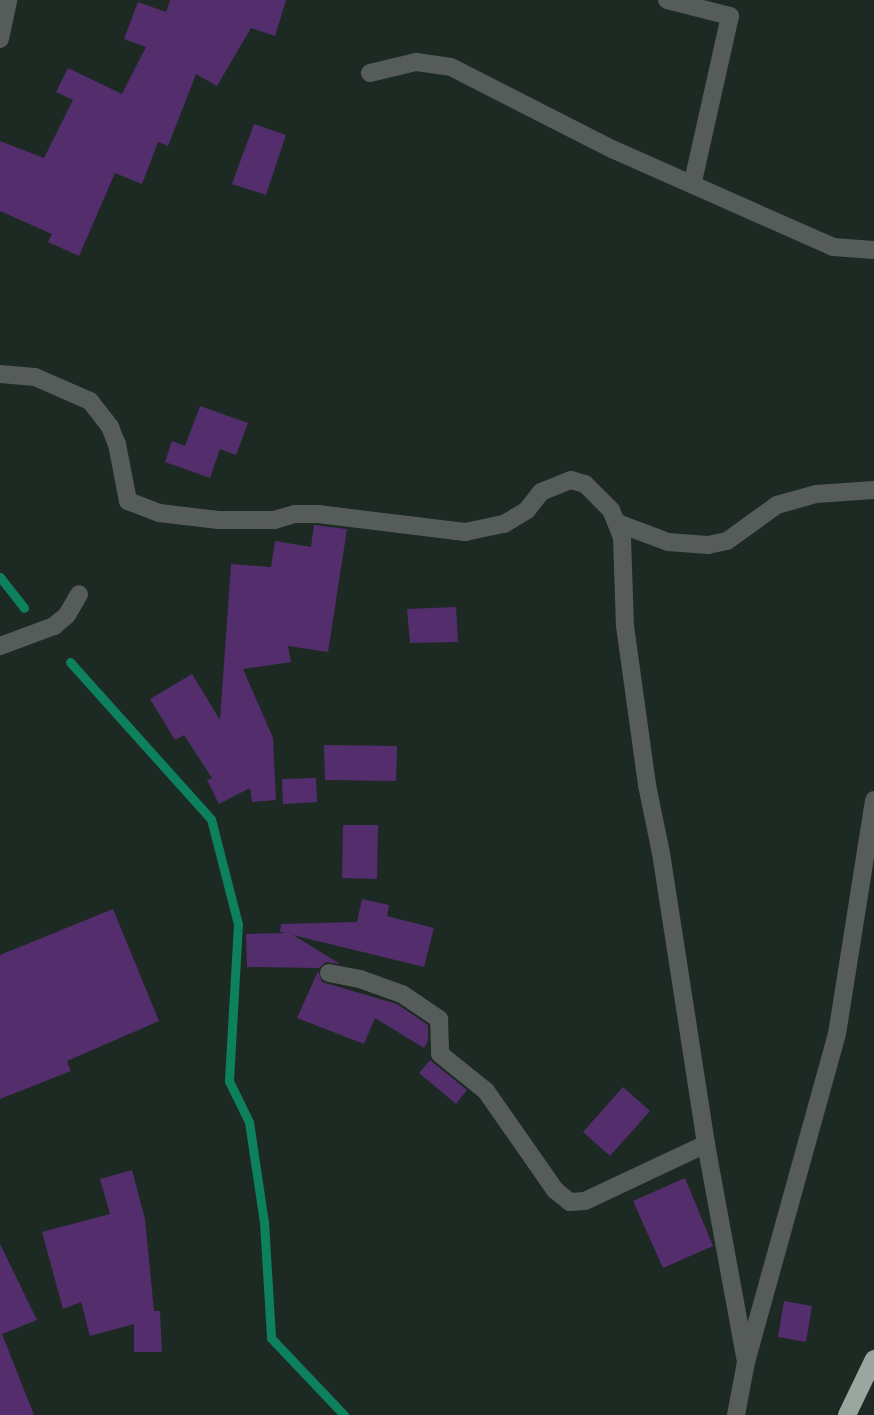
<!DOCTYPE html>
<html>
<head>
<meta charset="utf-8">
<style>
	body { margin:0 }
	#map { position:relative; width:874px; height:1415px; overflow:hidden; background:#1d2923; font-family:"Exo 2",sans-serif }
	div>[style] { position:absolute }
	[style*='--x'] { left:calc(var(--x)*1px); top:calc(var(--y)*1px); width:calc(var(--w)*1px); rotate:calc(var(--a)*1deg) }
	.stream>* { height:9px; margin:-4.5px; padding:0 4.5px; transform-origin:4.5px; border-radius:4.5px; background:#0d805d }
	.building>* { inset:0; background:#542e6c }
	.minor>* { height:18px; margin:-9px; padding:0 9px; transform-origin:9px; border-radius:9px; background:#565c59 }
	.highway>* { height:18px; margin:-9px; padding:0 9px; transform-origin:9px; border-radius:9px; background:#99a7a0 }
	span { translate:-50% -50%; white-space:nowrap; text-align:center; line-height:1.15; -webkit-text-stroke:4.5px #141f1a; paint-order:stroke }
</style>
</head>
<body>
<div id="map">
	<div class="stream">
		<div style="--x:0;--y:577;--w:39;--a:52"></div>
		<div style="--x:70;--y:662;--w:211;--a:48.1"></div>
		<div style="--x:211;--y:819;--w:108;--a:75.6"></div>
		<div style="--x:238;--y:924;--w:157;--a:93.3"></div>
		<div style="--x:229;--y:1081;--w:46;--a:64"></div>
		<div style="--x:249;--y:1122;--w:101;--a:81.5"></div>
		<div style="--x:264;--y:1222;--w:116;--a:86.5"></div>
		<div style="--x:271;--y:1338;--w:106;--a:46.5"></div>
	</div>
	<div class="building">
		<div style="clip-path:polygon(170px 0,286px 0,275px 36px,251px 28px,217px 86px,196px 74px,168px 146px,158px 142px,142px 184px,115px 173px,79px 256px,48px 242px,52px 234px,0 211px,0 141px,44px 158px,73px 100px,56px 92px,68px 68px,122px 94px,146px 47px,124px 39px,138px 2px,166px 12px)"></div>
		<div style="clip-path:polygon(254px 124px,286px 135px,266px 195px,232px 184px)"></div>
		<div style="clip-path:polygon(200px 406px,248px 423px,236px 455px,220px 449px,210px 478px,165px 462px,172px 441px,185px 446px)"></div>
		<div style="clip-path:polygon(314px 525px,347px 529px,328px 652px,288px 646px,291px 662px,243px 669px,273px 738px,276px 800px,252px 802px,250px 788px,219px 804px,207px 780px,212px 778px,184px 735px,175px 740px,150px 699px,192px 674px,220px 720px,231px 564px,271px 567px,275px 541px,311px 547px)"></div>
		<div style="clip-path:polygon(456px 607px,458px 642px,410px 643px,407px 609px)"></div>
		<div style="clip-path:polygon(324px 745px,397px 746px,396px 781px,325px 780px)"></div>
		<div style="clip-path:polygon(316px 778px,317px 802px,283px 804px,282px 779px)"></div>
		<div style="clip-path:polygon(343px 825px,378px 825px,377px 879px,342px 878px)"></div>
		<div style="clip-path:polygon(362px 899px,389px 905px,387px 916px,434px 928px,424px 967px,293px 935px,340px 964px,326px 962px,319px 968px,247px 967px,246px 934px,286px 933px,280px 932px,281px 924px,357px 922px)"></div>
		<div style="clip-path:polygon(113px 909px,159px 1021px,67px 1061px,71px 1071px,0 1099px,0 955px)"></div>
		<div style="clip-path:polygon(318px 971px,322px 982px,397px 1004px,428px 1025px,428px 1041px,424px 1048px,375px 1018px,364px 1044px,297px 1018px)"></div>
		<div style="clip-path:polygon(430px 1060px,467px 1090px,456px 1104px,419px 1073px)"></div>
		<div style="clip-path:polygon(623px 1087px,650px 1111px,610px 1156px,583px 1132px)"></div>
		<div style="clip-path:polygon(132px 1170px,145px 1219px,154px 1311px,160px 1311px,162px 1352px,134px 1352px,134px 1324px,90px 1336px,81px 1302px,63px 1309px,42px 1232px,110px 1214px,100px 1179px)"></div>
		<div style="clip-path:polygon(685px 1178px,713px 1246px,663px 1268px,633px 1201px)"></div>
		<div style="clip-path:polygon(0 1244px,37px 1320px,2px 1334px,34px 1415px,0 1415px)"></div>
		<div style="clip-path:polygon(784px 1301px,812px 1306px,806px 1342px,778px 1337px)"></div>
	</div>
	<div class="minor">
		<div style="--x:667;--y:0;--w:65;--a:14.3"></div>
		<div style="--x:730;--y:16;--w:170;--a:102.6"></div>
		<div style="--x:0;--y:39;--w:40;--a:-78"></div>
		<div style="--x:370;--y:73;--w:47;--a:-13.4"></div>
		<div style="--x:416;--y:62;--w:35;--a:8"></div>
		<div style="--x:451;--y:67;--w:181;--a:27"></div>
		<div style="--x:612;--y:149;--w:242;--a:23.9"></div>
		<div style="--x:833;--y:247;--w:41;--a:4.2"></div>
		<div style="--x:0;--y:374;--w:35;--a:5"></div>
		<div style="--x:35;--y:377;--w:60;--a:23.6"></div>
		<div style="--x:90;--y:401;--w:33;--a:52"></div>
		<div style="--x:110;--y:427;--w:18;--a:68"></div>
		<div style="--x:117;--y:444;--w:58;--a:79.1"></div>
		<div style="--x:128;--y:501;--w:33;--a:21"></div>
		<div style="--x:159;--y:513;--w:60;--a:6.7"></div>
		<div style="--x:219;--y:520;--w:55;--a:0"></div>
		<div style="--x:274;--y:520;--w:22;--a:-16"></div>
		<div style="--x:295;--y:514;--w:23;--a:0"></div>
		<div style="--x:318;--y:514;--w:148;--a:7"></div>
		<div style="--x:465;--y:532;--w:40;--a:-12"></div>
		<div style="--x:504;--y:524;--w:27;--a:-31"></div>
		<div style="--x:527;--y:510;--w:23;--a:-52"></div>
		<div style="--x:541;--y:492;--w:32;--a:-22"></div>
		<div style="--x:571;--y:480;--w:15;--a:16"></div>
		<div style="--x:585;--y:484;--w:37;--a:45"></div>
		<div style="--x:611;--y:510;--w:29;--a:68"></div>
		<div style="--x:622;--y:537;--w:89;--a:88.1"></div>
		<div style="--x:625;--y:626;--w:161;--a:82.1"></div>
		<div style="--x:647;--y:785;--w:69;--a:78.4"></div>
		<div style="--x:661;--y:853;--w:294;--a:81.2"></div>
		<div style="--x:706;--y:1144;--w:222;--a:79.6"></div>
		<div style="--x:620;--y:524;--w:51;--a:20.6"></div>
		<div style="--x:668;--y:542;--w:40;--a:4.3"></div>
		<div style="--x:708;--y:545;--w:19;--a:-12"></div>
		<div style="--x:727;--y:541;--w:62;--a:-35.8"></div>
		<div style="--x:777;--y:505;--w:41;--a:-15.8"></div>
		<div style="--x:816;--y:494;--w:58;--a:-3.9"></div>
		<div style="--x:0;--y:646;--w:58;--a:-20.3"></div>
		<div style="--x:54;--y:626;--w:17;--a:-40"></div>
		<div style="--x:67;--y:615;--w:24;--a:-60"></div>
		<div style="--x:329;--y:973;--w:32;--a:11"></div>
		<div style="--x:360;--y:979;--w:45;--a:19.7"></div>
		<div style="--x:402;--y:994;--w:45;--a:34"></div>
		<div style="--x:439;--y:1019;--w:35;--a:88"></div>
		<div style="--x:440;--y:1054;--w:59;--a:38.8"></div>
		<div style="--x:486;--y:1091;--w:121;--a:55.1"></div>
		<div style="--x:555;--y:1190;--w:19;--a:39"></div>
		<div style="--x:570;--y:1202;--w:15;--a:-4"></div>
		<div style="--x:585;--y:1201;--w:134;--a:-25.2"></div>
		<div style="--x:736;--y:1415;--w:54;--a:-79.3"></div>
		<div style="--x:746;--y:1362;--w:340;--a:-74.5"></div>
		<div style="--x:837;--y:1034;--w:237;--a:-81"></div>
	</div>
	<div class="highway">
		<div style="--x:847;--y:1415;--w:62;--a:-64.3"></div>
	</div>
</div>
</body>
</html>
